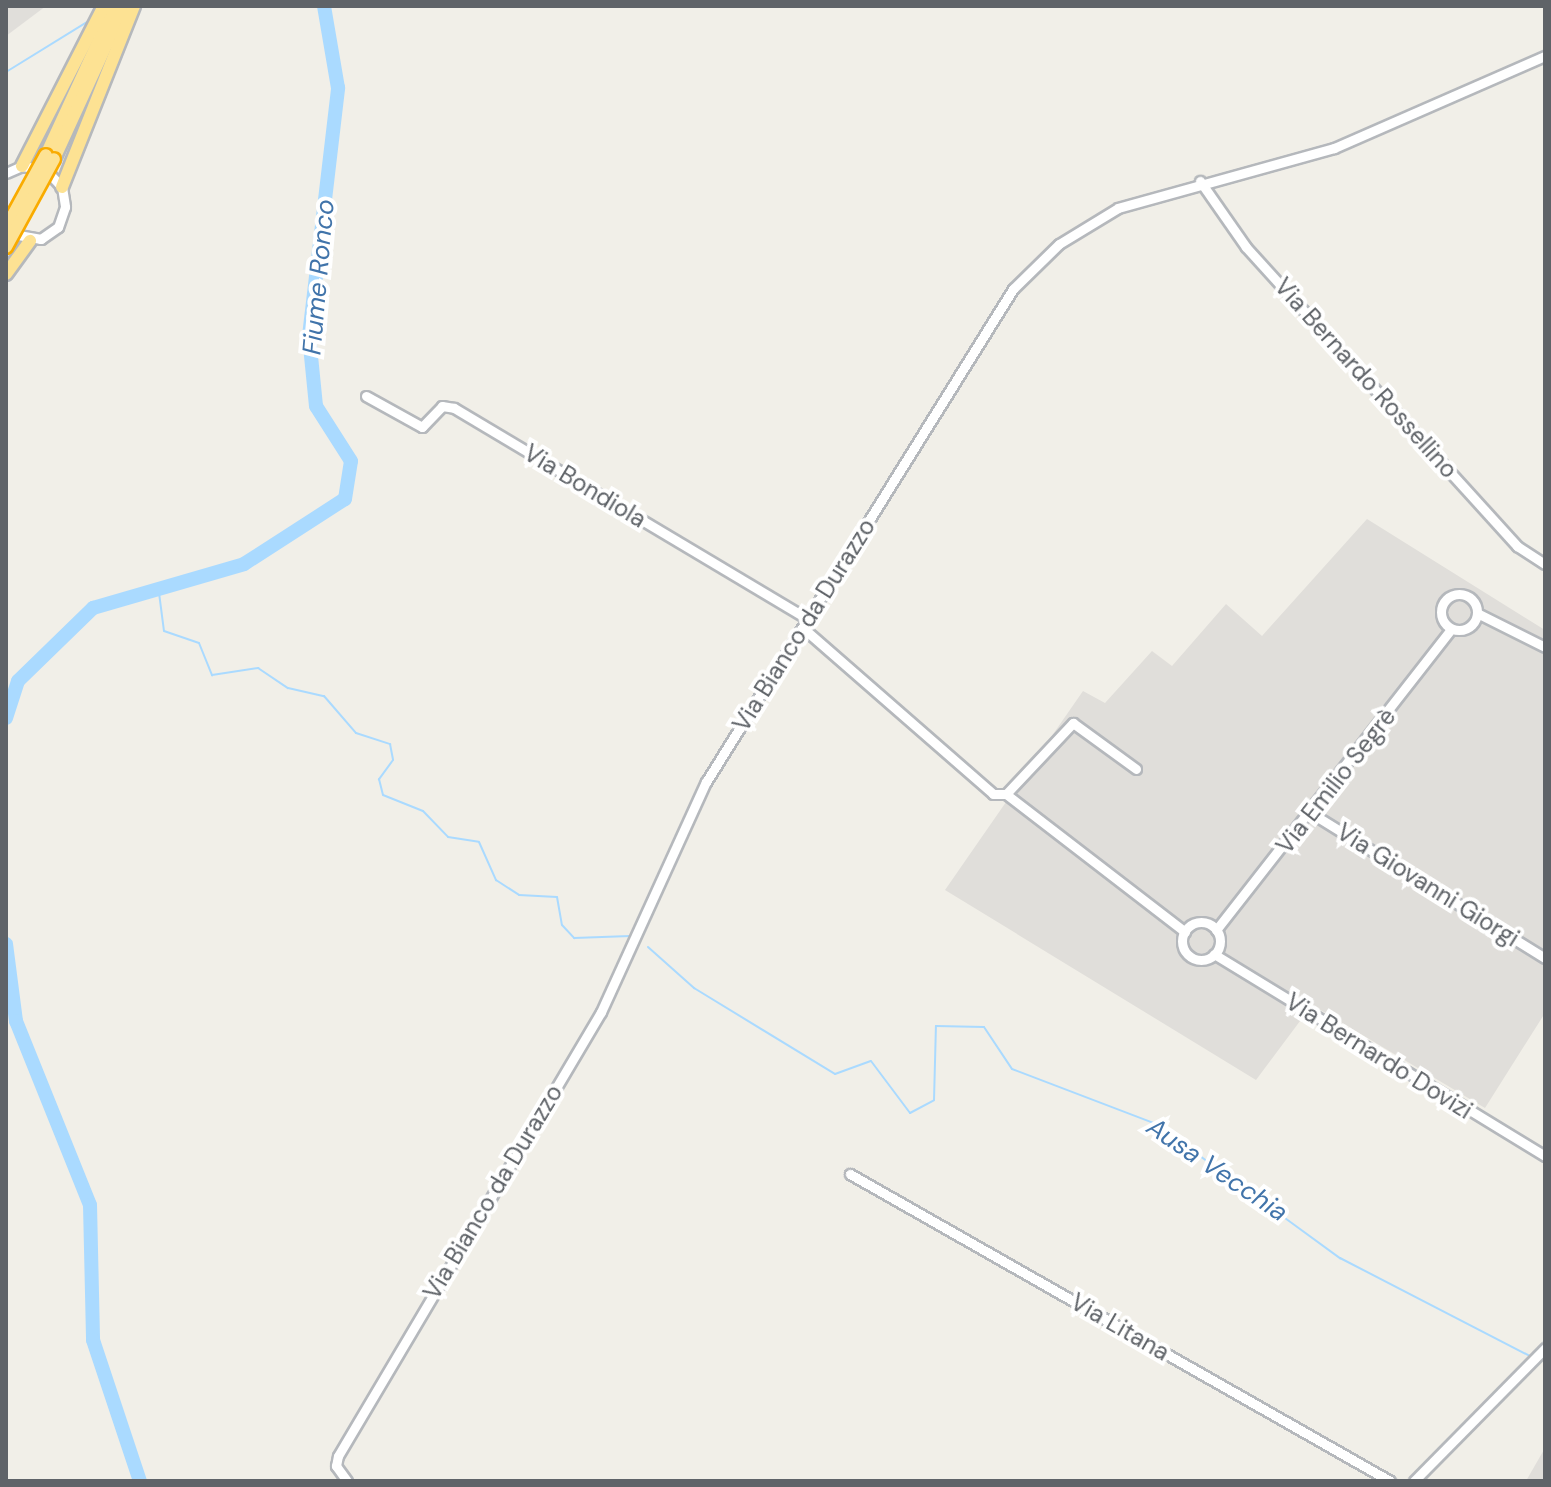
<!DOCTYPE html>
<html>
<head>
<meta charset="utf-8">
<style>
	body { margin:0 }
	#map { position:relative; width:1551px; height:1487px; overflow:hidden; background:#f1efe8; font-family:"DM Sans",sans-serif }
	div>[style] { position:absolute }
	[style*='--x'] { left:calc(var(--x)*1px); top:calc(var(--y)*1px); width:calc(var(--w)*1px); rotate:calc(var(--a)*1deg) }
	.industrial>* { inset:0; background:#e0deda }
	.stream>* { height:2px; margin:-1px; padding:0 1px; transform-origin:1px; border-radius:1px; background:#aadaff }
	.river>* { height:14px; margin:-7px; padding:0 7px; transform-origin:7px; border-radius:7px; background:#aadaff }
	.roads { filter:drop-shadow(2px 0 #b5b8bc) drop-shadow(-2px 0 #b5b8bc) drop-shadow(0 2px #b5b8bc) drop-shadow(0 -2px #b5b8bc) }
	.minor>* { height:9px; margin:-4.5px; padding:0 4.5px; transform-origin:4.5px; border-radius:4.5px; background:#fff }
	.minor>.ring { margin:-4.5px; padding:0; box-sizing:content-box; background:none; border:9px solid #fff; border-radius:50% }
	.highway>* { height:12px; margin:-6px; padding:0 6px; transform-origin:6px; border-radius:6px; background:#fde293 }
	.bridges { filter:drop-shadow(2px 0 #f9ab00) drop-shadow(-2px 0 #f9ab00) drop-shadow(0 2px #f9ab00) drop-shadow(0 -2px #f9ab00) }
	.highway-bridge>* { height:12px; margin:-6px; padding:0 6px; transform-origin:6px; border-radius:6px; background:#fde293 }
	span { translate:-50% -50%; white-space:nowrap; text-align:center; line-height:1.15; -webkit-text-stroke:8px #fff; paint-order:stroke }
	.street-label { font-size:24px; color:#5f6368 }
	.water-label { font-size:26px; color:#4174aa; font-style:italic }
	.frame { position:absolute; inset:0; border:8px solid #5f6368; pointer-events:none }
</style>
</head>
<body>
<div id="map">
	<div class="industrial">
		<div style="clip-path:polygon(6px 6px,46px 6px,6px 36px)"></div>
		<div style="clip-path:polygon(1367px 519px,1545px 630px,1545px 1013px,1485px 1108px,1312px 1005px,1256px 1080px,945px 890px,1083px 691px,1105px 703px,1152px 651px,1172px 666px,1226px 604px,1262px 636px)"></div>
		<div style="clip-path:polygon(1545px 1448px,1545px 1481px,1526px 1481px)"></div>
	</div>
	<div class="stream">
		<div style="--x:6;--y:72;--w:95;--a:-31.7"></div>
		<div style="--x:158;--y:585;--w:46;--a:82.6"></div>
		<div style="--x:164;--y:631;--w:37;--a:19"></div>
		<div style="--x:199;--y:643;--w:35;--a:68"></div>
		<div style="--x:212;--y:675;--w:47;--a:-8.7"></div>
		<div style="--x:258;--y:668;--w:36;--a:34"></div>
		<div style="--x:288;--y:688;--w:37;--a:13"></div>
		<div style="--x:324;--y:696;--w:49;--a:49.1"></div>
		<div style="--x:356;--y:733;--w:36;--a:18"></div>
		<div style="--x:390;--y:744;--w:16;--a:79"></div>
		<div style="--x:393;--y:760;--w:24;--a:126"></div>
		<div style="--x:379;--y:779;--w:16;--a:76"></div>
		<div style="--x:383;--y:795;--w:43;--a:21.8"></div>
		<div style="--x:423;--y:811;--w:36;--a:46"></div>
		<div style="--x:448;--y:837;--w:31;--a:9"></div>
		<div style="--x:479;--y:842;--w:42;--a:65.9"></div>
		<div style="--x:496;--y:880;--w:27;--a:33"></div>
		<div style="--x:519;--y:895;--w:38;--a:3"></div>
		<div style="--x:557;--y:897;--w:28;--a:80"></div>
		<div style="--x:562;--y:925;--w:18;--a:47"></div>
		<div style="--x:574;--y:938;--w:56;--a:-2"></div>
		<div style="--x:648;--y:947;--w:62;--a:41.7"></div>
		<div style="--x:694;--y:988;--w:165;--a:31.4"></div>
		<div style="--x:835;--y:1074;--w:38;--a:-20"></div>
		<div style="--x:871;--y:1061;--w:65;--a:53.1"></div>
		<div style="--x:910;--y:1113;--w:27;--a:-28"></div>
		<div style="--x:934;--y:1100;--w:74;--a:-88.5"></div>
		<div style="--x:936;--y:1026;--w:48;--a:1.2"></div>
		<div style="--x:984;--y:1027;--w:50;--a:56.3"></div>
		<div style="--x:1012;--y:1069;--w:154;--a:20.9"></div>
		<div style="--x:1156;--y:1124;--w:228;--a:36.1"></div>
		<div style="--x:1340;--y:1258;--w:214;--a:27.3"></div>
	</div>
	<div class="river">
		<div style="--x:6;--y:718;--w:39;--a:-72"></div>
		<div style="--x:18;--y:681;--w:105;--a:-44.2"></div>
		<div style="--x:93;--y:608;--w:157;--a:-16.2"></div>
		<div style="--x:244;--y:564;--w:120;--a:-32.8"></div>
		<div style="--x:345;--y:499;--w:38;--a:-81"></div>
		<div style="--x:351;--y:461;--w:65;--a:-122.5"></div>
		<div style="--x:316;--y:406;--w:70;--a:-95.7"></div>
		<div style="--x:309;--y:336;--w:250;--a:-83.3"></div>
		<div style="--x:338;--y:88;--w:83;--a:-99.7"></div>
		<div style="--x:6;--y:944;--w:78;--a:82.6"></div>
		<div style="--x:16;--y:1021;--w:198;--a:68.1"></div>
		<div style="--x:90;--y:1205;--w:135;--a:88.7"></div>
		<div style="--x:93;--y:1340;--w:149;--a:71.6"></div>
	</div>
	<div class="roads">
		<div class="minor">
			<div style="--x:6;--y:173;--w:17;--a:-24"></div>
			<div style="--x:22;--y:166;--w:24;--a:9"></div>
			<div style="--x:46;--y:170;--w:23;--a:47"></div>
			<div style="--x:62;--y:187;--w:20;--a:81"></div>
			<div style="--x:65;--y:207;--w:21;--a:109"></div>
			<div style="--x:58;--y:227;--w:21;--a:145"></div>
			<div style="--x:41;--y:239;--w:36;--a:-170"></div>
			<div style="--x:1200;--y:181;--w:80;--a:55.1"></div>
			<div style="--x:1246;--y:247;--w:404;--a:47.8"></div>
			<div style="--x:1517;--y:546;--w:33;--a:33"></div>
			<div style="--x:366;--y:396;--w:64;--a:29"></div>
			<div style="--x:422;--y:427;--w:29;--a:-46"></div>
			<div style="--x:442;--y:406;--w:12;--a:9"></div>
			<div style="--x:454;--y:408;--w:412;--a:30.8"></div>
			<div class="ring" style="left:1441px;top:594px;width:27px;height:27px"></div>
			<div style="--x:1477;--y:613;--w:76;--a:26.6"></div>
			<div style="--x:803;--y:628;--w:252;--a:41.1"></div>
			<div style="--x:993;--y:794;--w:13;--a:0"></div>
			<div style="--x:1006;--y:794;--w:98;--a:-46.7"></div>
			<div style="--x:1073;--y:723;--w:78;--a:36.1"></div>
			<div style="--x:1006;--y:794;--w:226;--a:37.6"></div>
			<div style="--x:1311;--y:813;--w:275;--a:31.8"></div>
			<div class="ring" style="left:1182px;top:922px;width:29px;height:29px"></div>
			<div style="--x:1216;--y:930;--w:382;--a:-52"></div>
			<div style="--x:1214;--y:954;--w:388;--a:31.4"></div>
			<div style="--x:850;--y:1174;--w:621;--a:29.62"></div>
			<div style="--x:347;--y:1481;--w:19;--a:-126"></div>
			<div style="--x:336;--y:1466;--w:10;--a:-79"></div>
			<div style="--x:338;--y:1456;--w:516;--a:-59.36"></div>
			<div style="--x:601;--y:1012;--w:253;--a:-65.5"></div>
			<div style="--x:706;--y:782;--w:581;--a:-58.09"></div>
			<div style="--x:1013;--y:289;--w:64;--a:-44.4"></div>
			<div style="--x:1059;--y:244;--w:69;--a:-31.4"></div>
			<div style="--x:1118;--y:208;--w:224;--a:-15.5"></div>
			<div style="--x:1334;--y:148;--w:230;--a:-23.6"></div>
			<div style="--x:1414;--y:1481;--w:187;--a:-45.4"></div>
		</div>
		<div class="highway">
			<div style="--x:46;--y:155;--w:164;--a:-65.2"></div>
			<div style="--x:54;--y:159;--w:168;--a:-65.4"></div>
			<div style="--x:22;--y:166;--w:180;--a:-62.9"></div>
			<div style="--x:62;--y:187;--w:195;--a:-68.3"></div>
			<div style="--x:6;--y:274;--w:41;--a:-54"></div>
		</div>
	</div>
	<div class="bridges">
		<div class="highway-bridge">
			<div style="--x:6;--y:228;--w:83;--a:-61.3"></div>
			<div style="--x:6;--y:247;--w:100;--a:-61.4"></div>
		</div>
	</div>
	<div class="street-label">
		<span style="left:1366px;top:378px;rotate:48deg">Via Bernardo Rossellino</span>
		<span style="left:585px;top:486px;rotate:31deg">Via Bondiola</span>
		<span style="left:804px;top:625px;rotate:-58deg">Via Bianco da Durazzo</span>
		<span style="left:1336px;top:781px;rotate:-52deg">Via Emilio Segrè</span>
		<span style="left:1428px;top:885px;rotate:32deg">Via Giovanni Giorgi</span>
		<span style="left:1379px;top:1056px;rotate:32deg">Via Bernardo Dovizi</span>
		<span style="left:493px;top:1192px;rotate:-59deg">Via Bianco da Durazzo</span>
		<span style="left:1120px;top:1327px;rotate:30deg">Via Litana</span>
	</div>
	<div class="water-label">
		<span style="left:319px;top:277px;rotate:-85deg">Fiume Ronco</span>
		<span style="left:1217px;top:1170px;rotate:34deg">Ausa Vecchia</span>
	</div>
	<div class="frame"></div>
</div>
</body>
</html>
